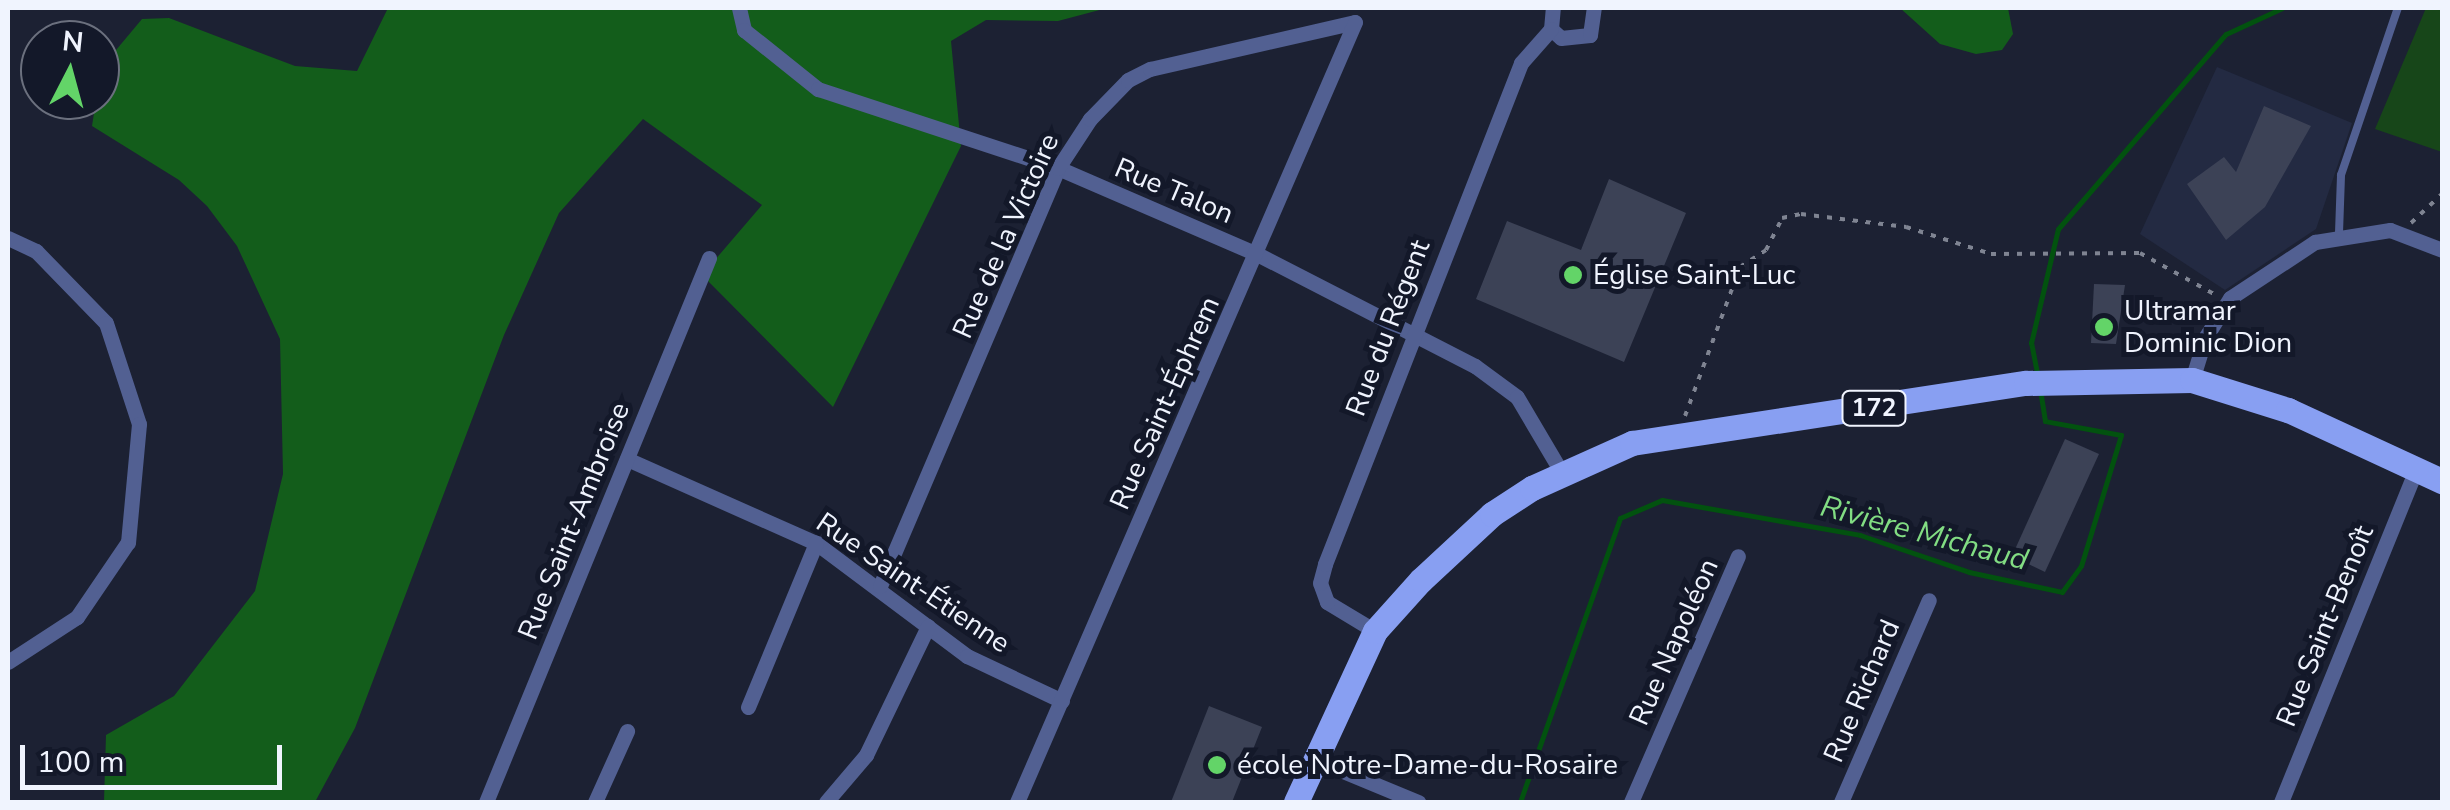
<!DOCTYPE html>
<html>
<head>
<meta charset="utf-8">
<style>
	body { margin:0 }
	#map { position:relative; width:2450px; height:810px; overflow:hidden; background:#1c2133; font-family:"Nunito Sans",sans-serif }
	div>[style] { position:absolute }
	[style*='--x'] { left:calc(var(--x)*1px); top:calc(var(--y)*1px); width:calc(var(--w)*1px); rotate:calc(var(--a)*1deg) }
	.built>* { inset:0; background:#232a42 }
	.green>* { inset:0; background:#174619 }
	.forest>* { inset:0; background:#135d1b }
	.stream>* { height:5px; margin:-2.5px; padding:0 2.5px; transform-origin:2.5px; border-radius:2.5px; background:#02520f }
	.building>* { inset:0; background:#3c4256 }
	.path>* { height:4px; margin-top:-2px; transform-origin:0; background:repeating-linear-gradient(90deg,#7f8492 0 5px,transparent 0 13px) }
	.service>* { height:8px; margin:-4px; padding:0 4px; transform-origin:4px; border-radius:4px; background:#526092 }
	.minor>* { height:15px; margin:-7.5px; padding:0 7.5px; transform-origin:7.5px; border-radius:7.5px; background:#526092 }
	.primary>* { height:25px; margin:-12.5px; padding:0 12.5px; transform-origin:12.5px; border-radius:12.5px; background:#889ff2 }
	.dots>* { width:28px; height:28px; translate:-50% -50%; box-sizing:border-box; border:5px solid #131829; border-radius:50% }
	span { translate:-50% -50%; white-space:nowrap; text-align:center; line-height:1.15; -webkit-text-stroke:10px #131829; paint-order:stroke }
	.shield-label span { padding:2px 8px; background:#131829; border:2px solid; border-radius:8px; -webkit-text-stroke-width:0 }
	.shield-label { font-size:25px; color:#f0f4fe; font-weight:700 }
	.street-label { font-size:28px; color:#f0f4fe }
	.poi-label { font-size:28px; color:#f0f4fe }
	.left { translate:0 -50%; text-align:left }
	.water-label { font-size:30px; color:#82dd83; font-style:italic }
	.frame { position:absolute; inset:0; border:10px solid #f0f4fe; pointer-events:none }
	.north { position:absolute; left:20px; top:20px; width:100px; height:100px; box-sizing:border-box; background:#131829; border:2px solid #6b707e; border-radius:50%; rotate:6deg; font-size:28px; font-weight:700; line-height:40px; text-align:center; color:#f0f4fe }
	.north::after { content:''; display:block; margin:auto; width:35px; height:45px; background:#63d468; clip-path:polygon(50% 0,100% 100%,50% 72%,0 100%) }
	.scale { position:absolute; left:20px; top:745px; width:262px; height:45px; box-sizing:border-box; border:5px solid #f0f4fe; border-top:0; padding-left:12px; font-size:30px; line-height:35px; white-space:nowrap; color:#f0f4fe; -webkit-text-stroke:8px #131829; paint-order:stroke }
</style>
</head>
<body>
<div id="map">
	<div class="built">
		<div style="clip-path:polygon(2217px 67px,2352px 123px,2316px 229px,2225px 290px,2140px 234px)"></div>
	</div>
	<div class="green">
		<div style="clip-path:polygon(2426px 8px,2442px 8px,2442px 152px,2375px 129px)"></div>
	</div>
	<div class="forest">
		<div style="clip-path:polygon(388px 8px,1107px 8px,1058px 21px,986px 20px,951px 41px,961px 146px,833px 407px,702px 275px,762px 205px,643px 119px,559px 213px,504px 335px,355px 728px,315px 802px,104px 802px,106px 735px,174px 696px,255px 591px,283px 474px,280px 339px,237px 246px,207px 206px,179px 180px,92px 126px,101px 68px,142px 19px,169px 18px,295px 66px,357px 71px)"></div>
		<div style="clip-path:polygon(1900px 8px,2008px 8px,2013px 34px,2002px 50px,1976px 54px,1940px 44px)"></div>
	</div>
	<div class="stream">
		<div style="--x:2037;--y:373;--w:31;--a:-101"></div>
		<div style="--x:2031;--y:343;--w:117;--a:-76.7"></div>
		<div style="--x:2058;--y:229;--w:257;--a:-49.3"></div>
		<div style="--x:2226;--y:34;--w:62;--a:-24.9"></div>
		<div style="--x:1520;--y:802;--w:301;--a:-70.6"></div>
		<div style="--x:1620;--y:518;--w:46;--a:-23.2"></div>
		<div style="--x:1662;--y:500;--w:201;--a:10"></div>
		<div style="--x:1860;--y:535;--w:115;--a:18.7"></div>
		<div style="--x:1969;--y:572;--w:95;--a:12.1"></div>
		<div style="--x:2062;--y:592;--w:32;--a:-54"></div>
		<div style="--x:2081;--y:566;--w:137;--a:-73"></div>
		<div style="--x:2121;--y:435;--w:77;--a:-169.6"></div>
		<div style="--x:2045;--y:421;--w:32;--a:-99"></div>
	</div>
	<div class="building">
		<div style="clip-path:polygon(2264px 106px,2311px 126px,2265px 207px,2226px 240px,2187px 184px,2224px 157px,2236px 172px)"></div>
		<div style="clip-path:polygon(1609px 179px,1686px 213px,1624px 362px,1476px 299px,1507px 221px,1581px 250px)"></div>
		<div style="clip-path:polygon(2094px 284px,2125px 285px,2116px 344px,2091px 343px)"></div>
		<div style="clip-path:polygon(2065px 439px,2099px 454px,2045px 572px,2012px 556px)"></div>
		<div style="clip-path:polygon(1209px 706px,1262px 727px,1232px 802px,1171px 802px)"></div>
	</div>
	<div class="path">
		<div style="--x:2411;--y:223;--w:42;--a:-43.1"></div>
		<div style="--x:1685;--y:416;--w:159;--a:-69.7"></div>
		<div style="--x:1740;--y:267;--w:31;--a:-33"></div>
		<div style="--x:1766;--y:250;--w:36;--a:-63"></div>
		<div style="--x:1782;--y:218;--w:19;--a:-12"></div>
		<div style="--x:1801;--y:214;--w:106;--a:7.1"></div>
		<div style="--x:1906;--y:227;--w:89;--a:17.6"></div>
		<div style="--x:1991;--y:254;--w:149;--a:-0.4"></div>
		<div style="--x:2140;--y:253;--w:85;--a:29"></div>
	</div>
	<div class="service">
		<div style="--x:2339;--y:233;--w:58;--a:-88"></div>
		<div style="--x:2341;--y:175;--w:176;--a:-71.2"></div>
	</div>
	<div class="minor">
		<div style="--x:739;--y:8;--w:23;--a:77"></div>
		<div style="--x:744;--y:30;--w:95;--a:38.6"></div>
		<div style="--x:818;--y:89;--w:253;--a:18.2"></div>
		<div style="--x:1058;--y:168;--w:217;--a:23.4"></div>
		<div style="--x:1257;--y:254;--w:245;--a:27.2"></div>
		<div style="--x:1475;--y:366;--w:52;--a:36.4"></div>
		<div style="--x:1517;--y:397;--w:88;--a:59.4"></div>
		<div style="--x:1551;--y:29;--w:13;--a:42"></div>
		<div style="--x:1561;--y:38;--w:29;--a:-6"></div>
		<div style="--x:1590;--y:35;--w:27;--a:-82"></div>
		<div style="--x:1551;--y:29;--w:21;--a:-85"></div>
		<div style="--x:8;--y:238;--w:31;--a:25"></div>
		<div style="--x:36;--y:251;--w:100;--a:45.8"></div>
		<div style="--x:106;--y:323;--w:106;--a:71.9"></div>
		<div style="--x:139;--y:424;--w:119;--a:95.3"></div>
		<div style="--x:128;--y:542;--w:91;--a:124.2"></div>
		<div style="--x:77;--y:617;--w:82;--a:146.9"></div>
		<div style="--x:2192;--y:380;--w:44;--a:-72.8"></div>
		<div style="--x:2205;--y:338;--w:47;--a:-58"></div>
		<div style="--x:2230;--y:298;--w:102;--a:-33.4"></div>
		<div style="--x:2315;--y:242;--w:76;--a:-9.1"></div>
		<div style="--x:2390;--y:230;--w:56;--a:21"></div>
		<div style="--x:627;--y:459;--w:207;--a:24"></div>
		<div style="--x:816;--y:543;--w:189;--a:36.8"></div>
		<div style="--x:967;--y:656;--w:105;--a:25.3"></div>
		<div style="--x:880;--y:586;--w:454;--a:-66.9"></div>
		<div style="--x:1058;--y:168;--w:59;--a:-56.9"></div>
		<div style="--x:1090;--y:119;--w:54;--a:-45.7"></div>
		<div style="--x:1128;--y:80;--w:25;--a:-27"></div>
		<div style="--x:1150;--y:69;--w:210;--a:-12.9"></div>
		<div style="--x:1375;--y:631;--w:56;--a:-148.9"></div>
		<div style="--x:1327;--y:602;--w:20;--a:-110"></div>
		<div style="--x:1320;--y:583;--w:20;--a:-75"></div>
		<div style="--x:1325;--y:564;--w:538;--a:-68.63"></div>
		<div style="--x:1521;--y:63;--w:45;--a:-48.6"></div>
		<div style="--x:748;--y:707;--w:178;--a:-67.5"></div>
		<div style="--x:1314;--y:759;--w:113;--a:22.5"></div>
		<div style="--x:486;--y:802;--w:588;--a:-67.71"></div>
		<div style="--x:595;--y:802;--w:78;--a:-65.7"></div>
		<div style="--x:826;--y:802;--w:62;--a:-49.6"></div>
		<div style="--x:866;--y:755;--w:143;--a:-64.3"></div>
		<div style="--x:1017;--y:802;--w:850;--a:-66.57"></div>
		<div style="--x:1631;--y:802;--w:268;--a:-66.5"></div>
		<div style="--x:1841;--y:802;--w:220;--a:-66.5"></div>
		<div style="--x:2281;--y:802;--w:359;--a:-67.9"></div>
	</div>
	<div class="primary">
		<div style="--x:1296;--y:802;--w:188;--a:-65.2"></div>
		<div style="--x:1375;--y:631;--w:69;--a:-48"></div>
		<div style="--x:1421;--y:580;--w:97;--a:-42.9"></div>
		<div style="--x:1492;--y:514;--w:48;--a:-33"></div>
		<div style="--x:1532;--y:488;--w:110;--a:-24.2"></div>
		<div style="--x:1632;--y:443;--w:399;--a:-8.7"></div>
		<div style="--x:2026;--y:383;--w:166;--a:-1"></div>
		<div style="--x:2192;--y:380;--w:101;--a:17.4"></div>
		<div style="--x:2288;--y:410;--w:170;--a:24.8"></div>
	</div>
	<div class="dots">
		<div style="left:1573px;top:275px;background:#63d468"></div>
		<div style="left:2104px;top:327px;background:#63d468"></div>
		<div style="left:1217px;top:765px;background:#63d468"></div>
	</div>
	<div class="shield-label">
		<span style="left:1874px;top:408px">172</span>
	</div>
	<div class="street-label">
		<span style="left:1174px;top:191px;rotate:23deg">Rue Talon</span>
		<span style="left:1006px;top:236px;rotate:-66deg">Rue de la Victoire</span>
		<span style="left:1388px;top:328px;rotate:-69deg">Rue du Régent</span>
		<span style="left:1165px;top:403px;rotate:-66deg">Rue Saint-Éphrem</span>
		<span style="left:574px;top:521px;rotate:-68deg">Rue Saint-Ambroise</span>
		<span style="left:913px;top:583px;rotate:34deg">Rue Saint-Étienne</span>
		<span style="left:2325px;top:626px;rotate:-68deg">Rue Saint-Benoît</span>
		<span style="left:1674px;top:642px;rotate:-66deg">Rue Napoléon</span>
		<span style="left:1862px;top:691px;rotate:-67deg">Rue Richard</span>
	</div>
	<div class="poi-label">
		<span class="left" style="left:1593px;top:275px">Église Saint-Luc</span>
		<span class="left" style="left:2124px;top:327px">Ultramar<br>Dominic Dion</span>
		<span class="left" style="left:1237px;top:765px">école Notre-Dame-du-Rosaire</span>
	</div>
	<div class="water-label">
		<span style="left:1924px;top:534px;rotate:15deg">Rivière Michaud</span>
	</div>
	<div class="frame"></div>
	<div class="north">N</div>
	<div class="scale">100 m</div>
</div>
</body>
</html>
